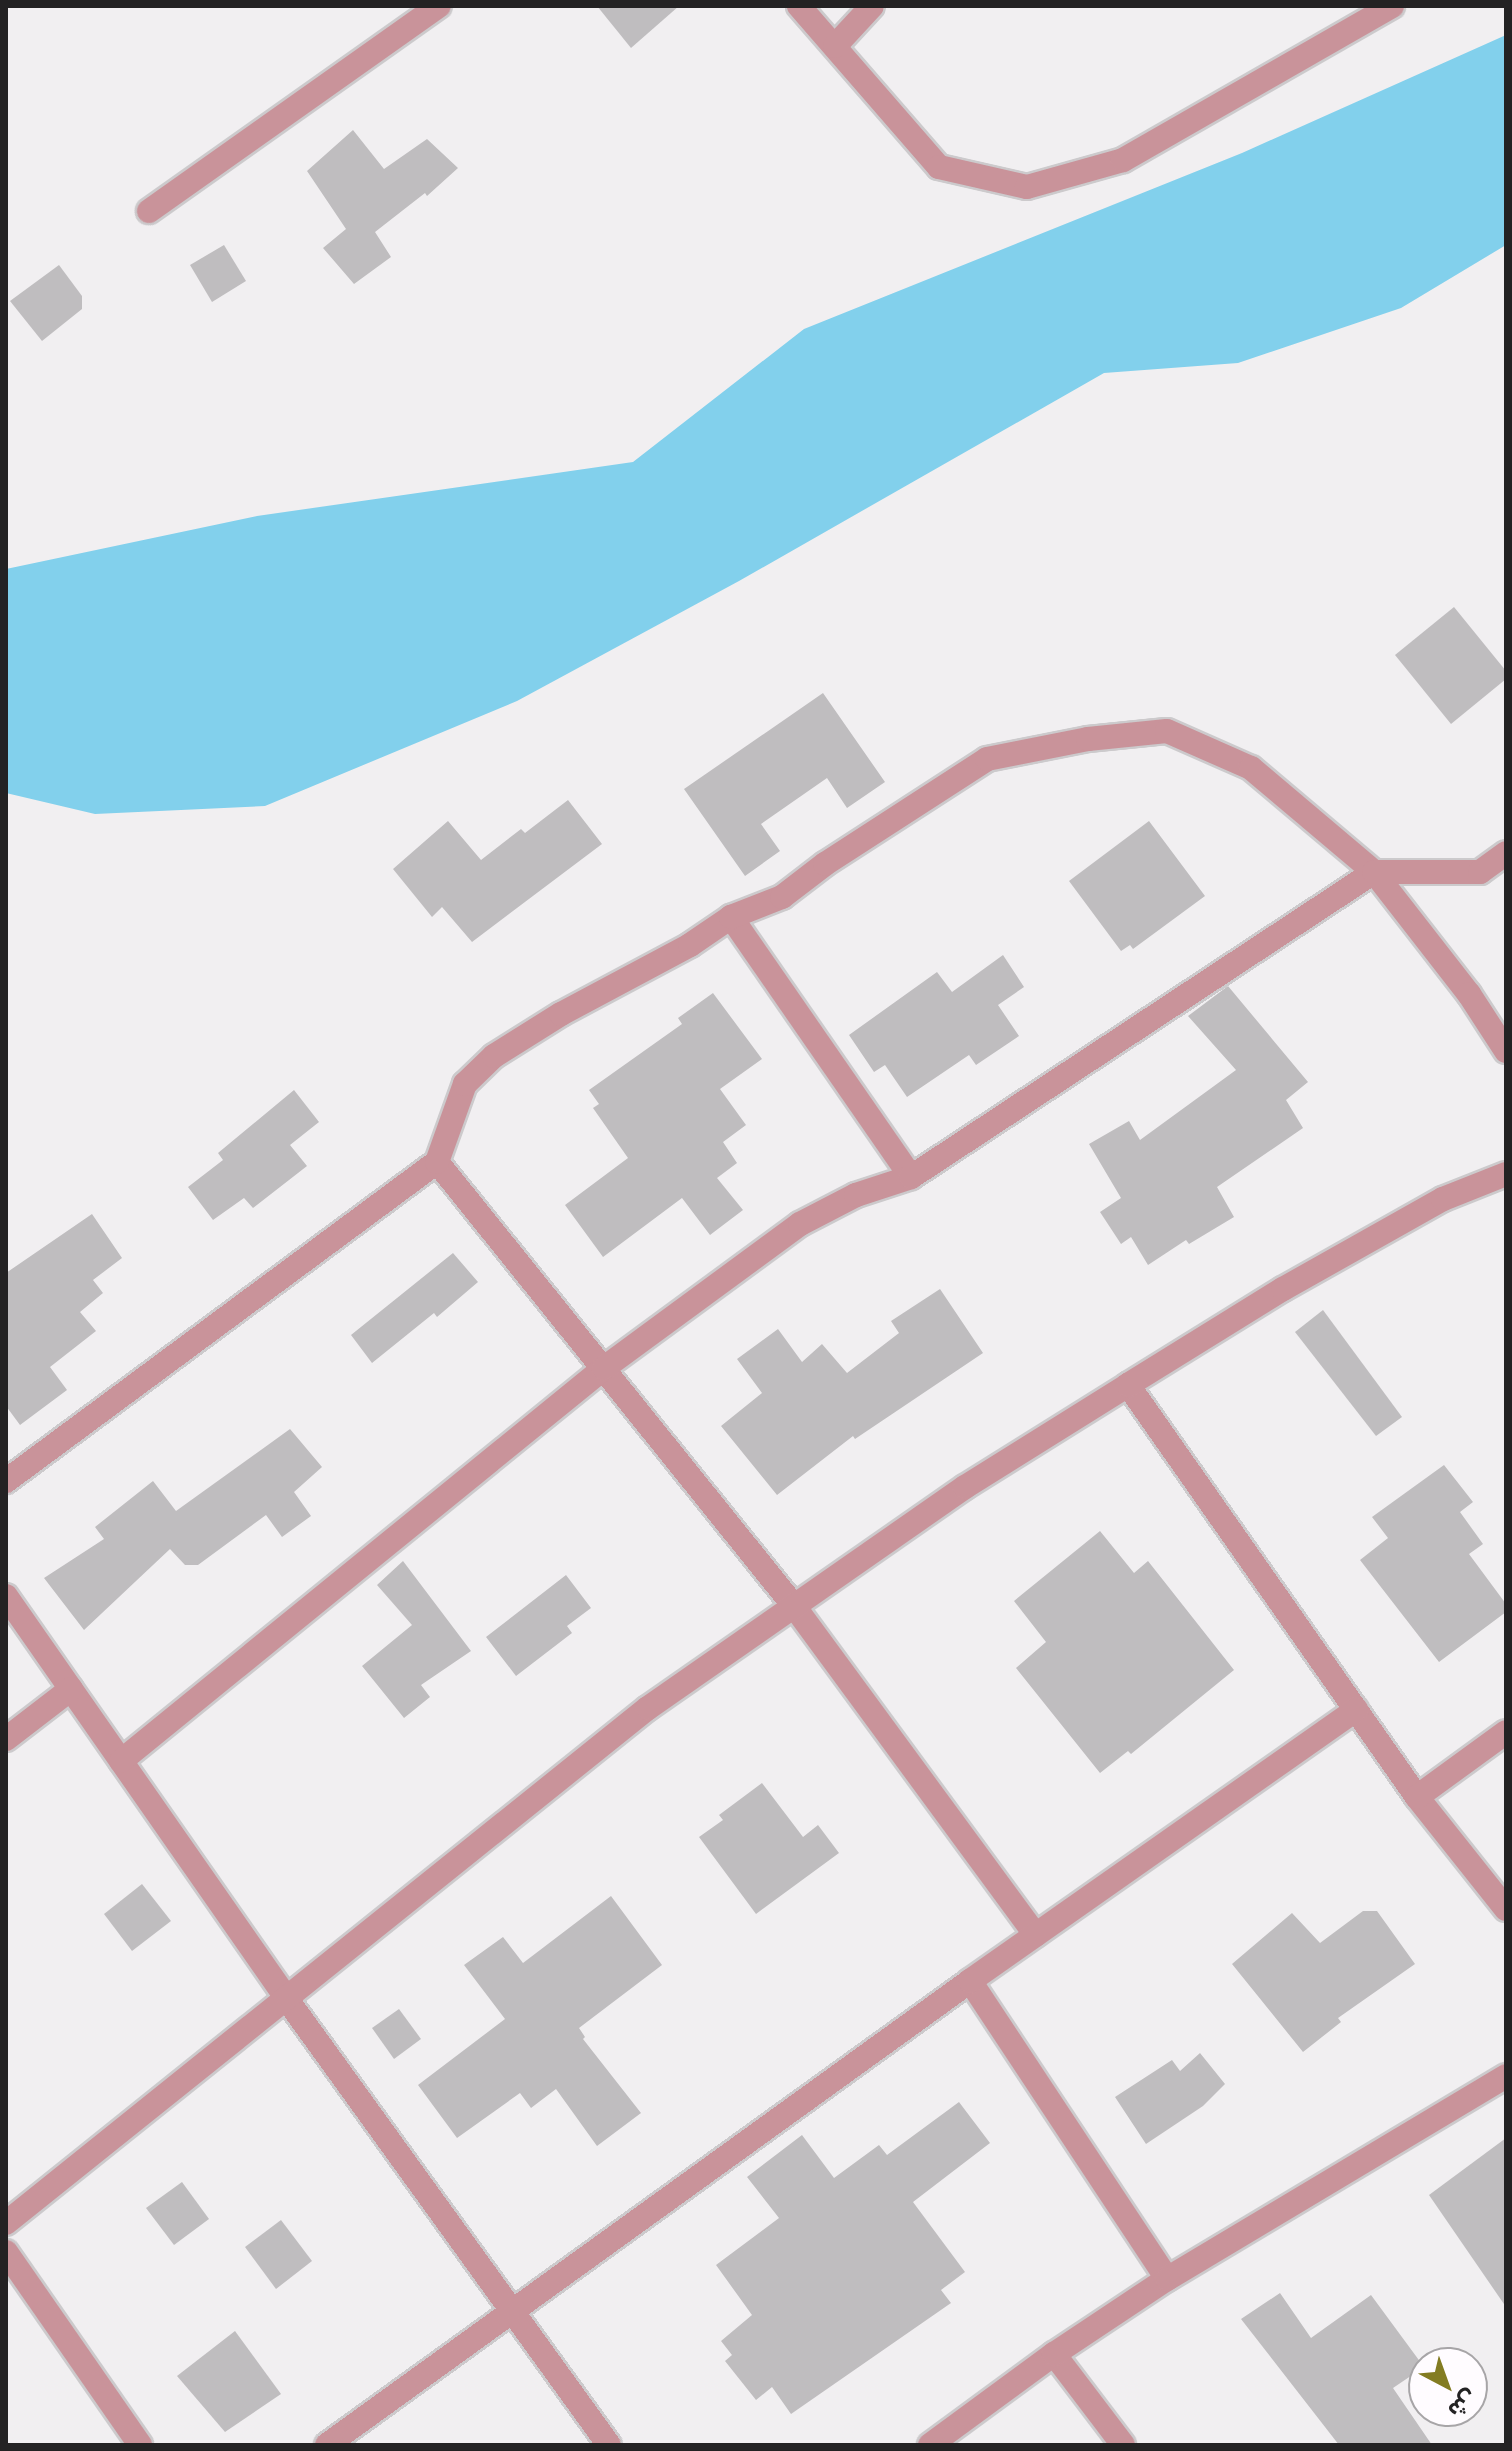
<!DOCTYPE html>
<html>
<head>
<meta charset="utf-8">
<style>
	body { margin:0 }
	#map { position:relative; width:1512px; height:2451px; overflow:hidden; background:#f1eff1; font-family:"DM Sans","Noto Sans Arabic",sans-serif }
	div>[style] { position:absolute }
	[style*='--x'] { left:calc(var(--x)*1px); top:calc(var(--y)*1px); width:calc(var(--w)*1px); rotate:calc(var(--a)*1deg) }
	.water>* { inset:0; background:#82d0ec }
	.building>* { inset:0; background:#bfbdbf }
	.roads { filter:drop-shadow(2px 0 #cccacc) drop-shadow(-2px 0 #cccacc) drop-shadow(0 2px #cccacc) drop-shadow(0 -2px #cccacc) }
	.street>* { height:24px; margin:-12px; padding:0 12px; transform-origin:12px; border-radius:12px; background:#c9939a }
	span { translate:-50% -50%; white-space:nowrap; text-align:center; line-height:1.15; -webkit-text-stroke:8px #fffcff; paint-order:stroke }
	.frame { position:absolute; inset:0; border:8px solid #232223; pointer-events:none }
	.north { position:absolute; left:1408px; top:2347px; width:80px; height:80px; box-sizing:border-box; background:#fffcff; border:2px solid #a7a5a7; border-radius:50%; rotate:139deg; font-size:22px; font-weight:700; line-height:32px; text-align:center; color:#232223 }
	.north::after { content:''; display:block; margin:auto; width:28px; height:36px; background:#837c22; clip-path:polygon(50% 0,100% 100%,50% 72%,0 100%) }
</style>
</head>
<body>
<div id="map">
	<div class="water">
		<div style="clip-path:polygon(1506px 35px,1506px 245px,1401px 308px,1238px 363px,1104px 373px,739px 581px,517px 701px,265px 806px,95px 814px,6px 793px,6px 569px,257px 516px,633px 462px,804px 329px,1242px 153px)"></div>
	</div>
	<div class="building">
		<div style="clip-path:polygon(597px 6px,679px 6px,631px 48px)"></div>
		<div style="clip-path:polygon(353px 130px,384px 169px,427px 139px,458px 168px,427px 196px,425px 193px,375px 232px,391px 257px,354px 284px,323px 248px,346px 229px,307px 171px)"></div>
		<div style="clip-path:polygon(224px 245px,246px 281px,212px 302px,190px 265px)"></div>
		<div style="clip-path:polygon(59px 265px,82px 296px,82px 309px,42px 341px,10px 301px)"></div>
		<div style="clip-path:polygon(1454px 607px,1506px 671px,1506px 679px,1451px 724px,1395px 655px)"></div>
		<div style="clip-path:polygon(823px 693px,885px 782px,847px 808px,827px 778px,761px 824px,780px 851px,745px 876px,684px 789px)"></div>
		<div style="clip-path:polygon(568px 800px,602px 844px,472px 942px,442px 907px,432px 917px,393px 869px,448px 821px,481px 860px,521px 829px,525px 833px)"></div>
		<div style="clip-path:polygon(1149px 821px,1205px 896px,1133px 949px,1130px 945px,1121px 951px,1069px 881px)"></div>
		<div style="clip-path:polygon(1003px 955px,1024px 987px,998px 1005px,1019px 1036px,976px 1065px,969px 1055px,907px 1097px,885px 1065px,874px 1072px,849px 1035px,937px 972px,952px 992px)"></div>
		<div style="clip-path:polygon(1228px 986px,1308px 1082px,1286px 1100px,1303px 1128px,1217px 1187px,1234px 1217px,1189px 1244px,1186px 1240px,1148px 1265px,1131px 1237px,1121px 1244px,1100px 1212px,1121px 1198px,1089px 1144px,1129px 1121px,1140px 1140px,1236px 1070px,1188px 1016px)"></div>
		<div style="clip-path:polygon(713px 993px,762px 1059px,720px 1089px,746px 1125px,723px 1142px,737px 1163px,717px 1178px,743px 1210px,710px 1235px,682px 1198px,603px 1257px,565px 1205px,628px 1158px,593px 1108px,599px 1104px,589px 1090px,682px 1024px,678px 1018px)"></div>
		<div style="clip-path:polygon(294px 1090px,319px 1122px,290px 1145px,307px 1166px,253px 1208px,244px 1198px,213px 1220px,188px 1187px,223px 1160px,218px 1153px)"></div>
		<div style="clip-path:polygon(92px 1214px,122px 1258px,93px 1280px,103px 1293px,80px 1312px,96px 1331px,50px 1367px,67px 1390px,20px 1425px,6px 1406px,6px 1273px)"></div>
		<div style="clip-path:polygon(453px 1253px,478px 1282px,437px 1317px,434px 1313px,372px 1363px,351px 1335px)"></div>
		<div style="clip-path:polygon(940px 1289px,983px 1353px,855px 1439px,853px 1436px,777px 1495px,721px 1426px,762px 1393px,737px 1359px,778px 1329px,802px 1362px,822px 1344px,847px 1373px,899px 1333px,891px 1321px)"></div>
		<div style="clip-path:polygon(1323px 1310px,1402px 1417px,1376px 1436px,1295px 1332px)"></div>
		<div style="clip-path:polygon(290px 1429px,322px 1467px,294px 1492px,311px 1516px,282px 1537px,266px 1515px,198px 1565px,185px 1565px,170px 1549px,84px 1630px,44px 1578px,104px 1539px,95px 1527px,153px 1481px,176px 1511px)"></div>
		<div style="clip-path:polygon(1444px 1465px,1473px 1502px,1460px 1512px,1483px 1544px,1469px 1554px,1506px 1604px,1506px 1612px,1439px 1662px,1360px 1560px,1388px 1538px,1372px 1517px)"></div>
		<div style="clip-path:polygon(1100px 1531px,1134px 1573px,1148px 1561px,1234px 1670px,1131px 1754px,1128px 1751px,1100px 1773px,1016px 1668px,1046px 1642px,1014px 1601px)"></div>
		<div style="clip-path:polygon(403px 1561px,471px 1651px,421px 1685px,430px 1697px,404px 1718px,362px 1666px,412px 1625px,377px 1585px)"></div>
		<div style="clip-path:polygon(566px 1575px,591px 1608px,567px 1626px,572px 1633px,516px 1676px,486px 1637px)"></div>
		<div style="clip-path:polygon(762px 1783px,803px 1837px,818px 1825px,839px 1853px,756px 1914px,699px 1837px,723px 1820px,719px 1815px)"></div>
		<div style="clip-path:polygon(142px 1884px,171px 1921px,132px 1951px,104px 1914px)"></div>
		<div style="clip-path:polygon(611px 1896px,662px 1965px,579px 2028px,585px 2037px,583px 2039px,641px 2113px,597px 2146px,556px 2089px,531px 2108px,520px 2093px,457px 2138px,418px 2085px,505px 2019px,464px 1965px,503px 1937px,523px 1963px)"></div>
		<div style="clip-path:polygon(1363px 1911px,1377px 1911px,1415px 1964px,1338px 2018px,1341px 2022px,1303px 2052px,1232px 1964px,1292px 1913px,1320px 1943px)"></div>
		<div style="clip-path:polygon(399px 2009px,421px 2039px,394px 2059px,372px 2028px)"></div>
		<div style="clip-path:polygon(1200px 2053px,1225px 2084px,1203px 2106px,1146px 2144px,1115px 2097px,1172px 2060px,1180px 2071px)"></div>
		<div style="clip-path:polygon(959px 2102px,990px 2143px,913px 2202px,965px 2272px,941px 2290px,951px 2303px,791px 2414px,772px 2387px,756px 2400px,725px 2361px,732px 2355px,721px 2341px,752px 2315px,716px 2265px,779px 2218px,747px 2177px,802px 2135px,834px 2178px,879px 2145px,887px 2155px)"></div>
		<div style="clip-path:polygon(1506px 2138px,1506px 2307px,1429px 2195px)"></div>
		<div style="clip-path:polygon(182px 2182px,209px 2219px,174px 2245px,146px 2208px)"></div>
		<div style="clip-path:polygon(281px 2220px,312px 2261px,276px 2289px,245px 2247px)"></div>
		<div style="clip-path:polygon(1280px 2293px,1311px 2338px,1371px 2295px,1424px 2367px,1393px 2388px,1432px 2445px,1339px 2445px,1241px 2319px)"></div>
		<div style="clip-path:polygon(235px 2331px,281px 2394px,225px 2432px,177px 2376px)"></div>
	</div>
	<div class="roads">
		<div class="street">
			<div style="--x:799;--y:6;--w:213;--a:49"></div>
			<div style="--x:939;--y:167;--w:90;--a:12.8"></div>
			<div style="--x:1027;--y:187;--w:100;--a:-15.7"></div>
			<div style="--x:1123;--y:160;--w:310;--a:-29.8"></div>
			<div style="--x:835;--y:46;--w:54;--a:-47.2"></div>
			<div style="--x:149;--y:211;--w:355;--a:-35.3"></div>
			<div style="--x:731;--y:917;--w:316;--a:55.3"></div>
			<div style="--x:437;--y:1162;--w:570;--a:51.2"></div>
			<div style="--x:794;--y:1606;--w:408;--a:53.7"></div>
			<div style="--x:1128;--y:1385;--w:503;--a:54.95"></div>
			<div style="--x:1417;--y:1797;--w:143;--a:51.5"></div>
			<div style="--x:6;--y:1481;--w:536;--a:-36.51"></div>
			<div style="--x:437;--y:1162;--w:83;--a:-70.3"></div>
			<div style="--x:465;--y:1084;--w:40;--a:-44"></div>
			<div style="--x:494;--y:1056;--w:79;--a:-32.1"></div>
			<div style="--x:561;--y:1014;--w:146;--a:-28.1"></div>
			<div style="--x:690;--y:945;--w:50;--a:-34.3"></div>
			<div style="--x:731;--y:917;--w:55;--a:-21.4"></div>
			<div style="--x:782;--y:897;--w:54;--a:-37.5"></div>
			<div style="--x:825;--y:864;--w:193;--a:-32.9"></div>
			<div style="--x:987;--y:759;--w:103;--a:-11.2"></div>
			<div style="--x:1088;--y:739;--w:79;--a:-5.8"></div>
			<div style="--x:1167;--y:731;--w:92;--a:23.8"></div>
			<div style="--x:1251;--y:768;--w:161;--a:40.2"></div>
			<div style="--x:1374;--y:872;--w:155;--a:52.1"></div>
			<div style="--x:1469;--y:994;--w:68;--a:57"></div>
			<div style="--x:6;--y:1596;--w:490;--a:55.1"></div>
			<div style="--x:286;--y:1998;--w:551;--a:54.15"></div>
			<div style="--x:6;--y:1739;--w:82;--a:-37.6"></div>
			<div style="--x:121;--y:1761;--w:623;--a:-39.13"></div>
			<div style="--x:604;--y:1368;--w:243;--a:-36.3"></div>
			<div style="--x:800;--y:1224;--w:63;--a:-27.4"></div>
			<div style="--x:856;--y:1195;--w:58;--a:-18.1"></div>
			<div style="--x:911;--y:1177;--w:554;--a:-33.37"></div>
			<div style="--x:1374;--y:872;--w:106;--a:0"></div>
			<div style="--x:1480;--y:872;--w:32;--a:-36"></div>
			<div style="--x:1417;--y:1797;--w:110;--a:-36.1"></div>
			<div style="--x:970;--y:1981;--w:357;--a:56.5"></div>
			<div style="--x:6;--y:2223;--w:823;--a:-38.74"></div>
			<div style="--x:648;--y:1708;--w:386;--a:-34.9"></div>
			<div style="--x:965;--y:1487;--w:192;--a:-32"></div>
			<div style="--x:1128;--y:1385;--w:182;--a:-31.8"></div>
			<div style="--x:1283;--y:1289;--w:184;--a:-29.4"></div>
			<div style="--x:1443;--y:1199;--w:68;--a:-21.6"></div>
			<div style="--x:6;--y:2252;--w:235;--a:55.2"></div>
			<div style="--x:1054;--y:2354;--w:114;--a:52.8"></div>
			<div style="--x:327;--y:2445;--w:793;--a:-35.81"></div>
			<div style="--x:970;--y:1981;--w:472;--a:-35.1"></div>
			<div style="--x:930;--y:2445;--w:154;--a:-36.3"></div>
			<div style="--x:1054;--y:2354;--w:136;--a:-33.6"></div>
			<div style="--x:1167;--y:2279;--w:395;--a:-30.9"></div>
		</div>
	</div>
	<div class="frame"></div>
	<div class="north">ش</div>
</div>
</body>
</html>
